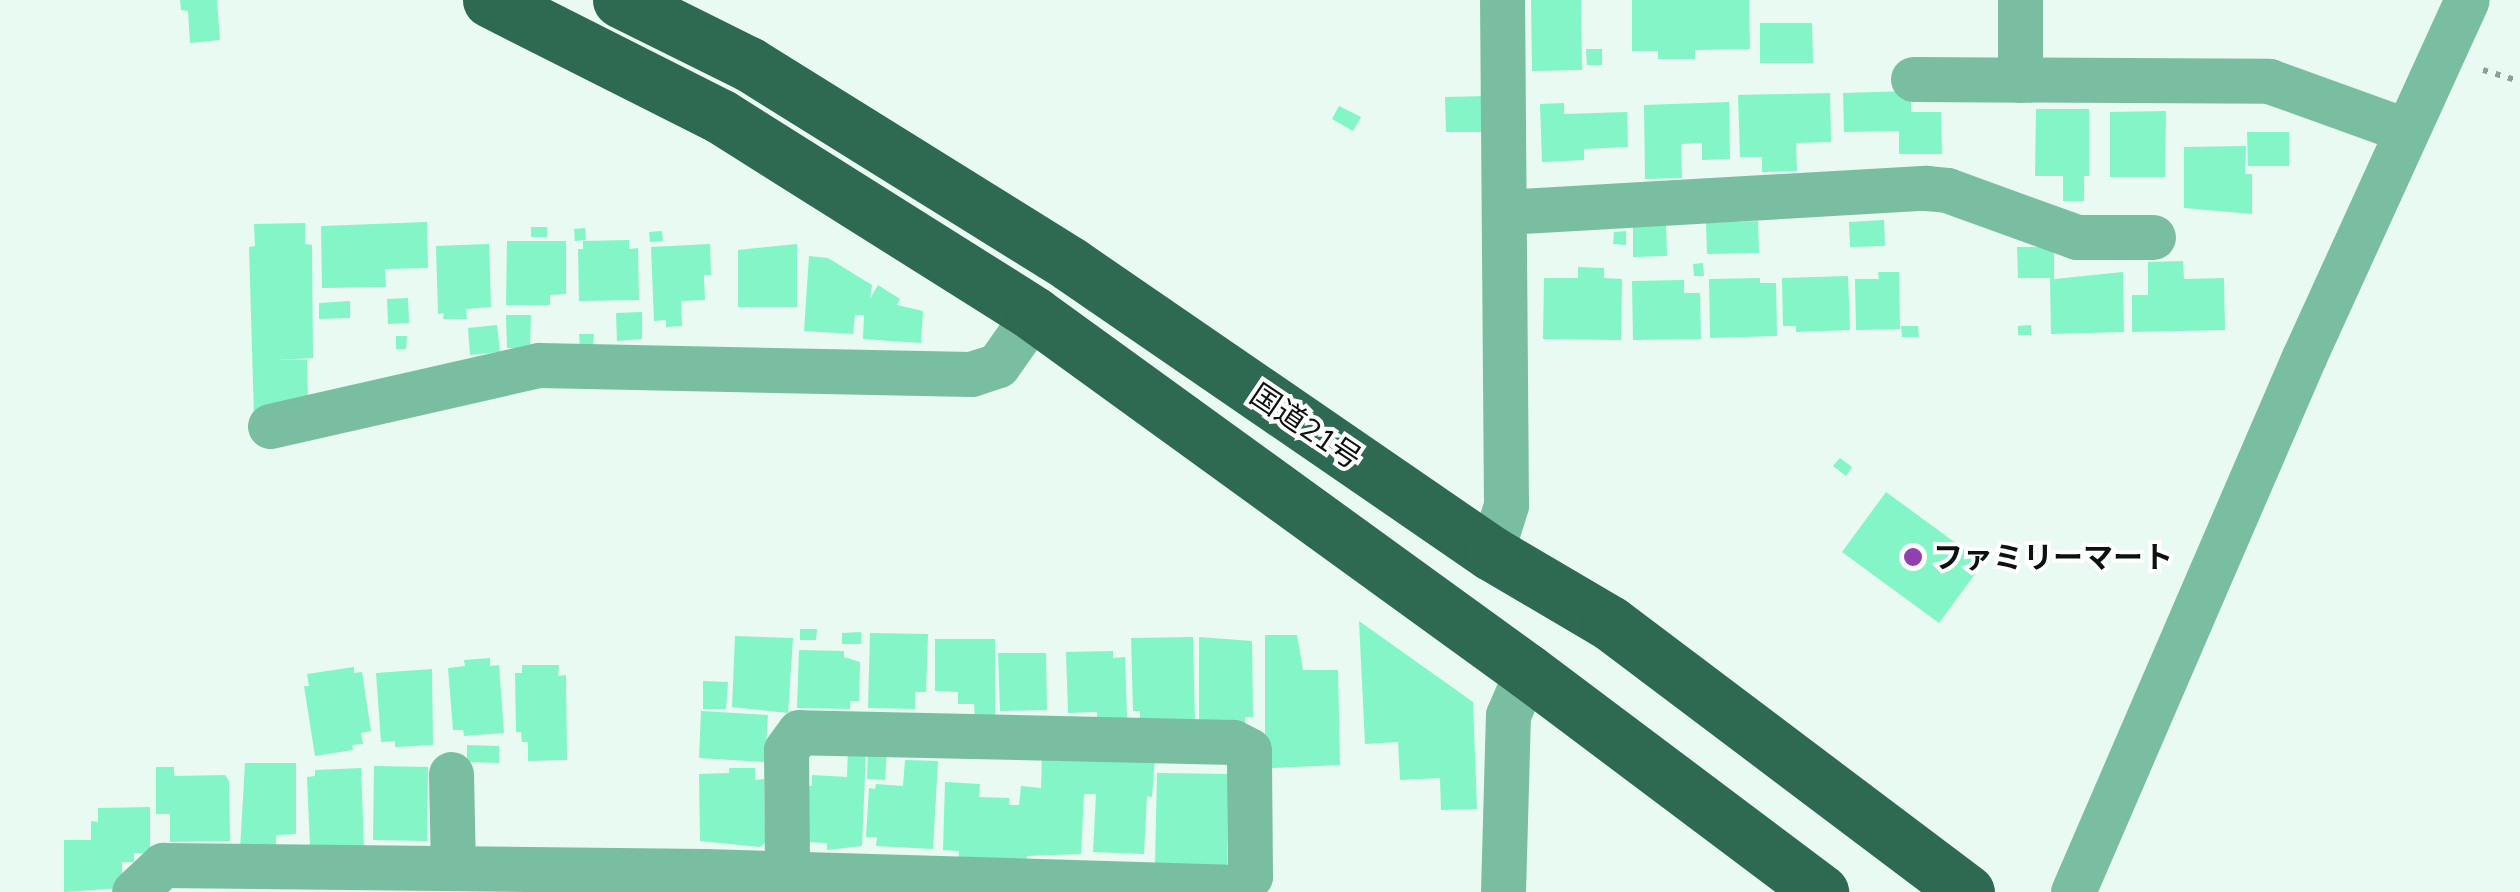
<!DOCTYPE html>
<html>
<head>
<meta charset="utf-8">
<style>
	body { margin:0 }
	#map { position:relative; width:2520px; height:892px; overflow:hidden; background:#e9faf2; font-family:Mulish,"Noto Sans JP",sans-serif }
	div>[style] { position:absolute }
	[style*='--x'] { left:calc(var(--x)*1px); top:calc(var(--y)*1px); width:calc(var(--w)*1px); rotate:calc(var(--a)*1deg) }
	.building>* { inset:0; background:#83f5c7 }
	.path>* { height:6px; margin-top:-3px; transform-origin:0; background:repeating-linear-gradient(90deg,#909d97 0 5px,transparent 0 13px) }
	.minor>* { height:45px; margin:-22.5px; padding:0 22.5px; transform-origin:22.5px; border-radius:22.5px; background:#79bea0 }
	.highway>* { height:55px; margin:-27.5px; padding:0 27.5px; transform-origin:27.5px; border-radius:27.5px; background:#2e6952 }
	.dots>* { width:28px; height:28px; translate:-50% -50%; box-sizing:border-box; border:5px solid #fff; border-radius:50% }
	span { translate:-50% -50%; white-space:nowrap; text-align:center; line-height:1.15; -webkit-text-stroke:8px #fff; paint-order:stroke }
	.street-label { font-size:30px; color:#0c120f }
	.poi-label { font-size:30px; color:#0c120f; font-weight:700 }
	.left { translate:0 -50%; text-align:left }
</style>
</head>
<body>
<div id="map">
	<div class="building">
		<div style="clip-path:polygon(180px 0,217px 0,220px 40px,190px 43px,188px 11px,181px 10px)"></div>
		<div style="clip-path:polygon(1531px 0,1581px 0,1582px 70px,1532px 71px)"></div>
		<div style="clip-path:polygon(1632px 0,1749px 0,1750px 49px,1695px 50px,1695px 59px,1658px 59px,1658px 51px,1632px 51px)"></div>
		<div style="clip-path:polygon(1760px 23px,1812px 23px,1813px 63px,1760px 63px)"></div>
		<div style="clip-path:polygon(1586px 49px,1602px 49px,1602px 65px,1587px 65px)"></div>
		<div style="clip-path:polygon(1911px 91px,1911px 112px,1941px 112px,1942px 154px,1899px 154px,1899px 131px,1844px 132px,1843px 93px)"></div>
		<div style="clip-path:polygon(1830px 93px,1831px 142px,1796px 143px,1797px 171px,1762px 172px,1762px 157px,1740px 157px,1738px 95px)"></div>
		<div style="clip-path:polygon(1487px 96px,1487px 132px,1446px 132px,1445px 97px)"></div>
		<div style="clip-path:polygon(1729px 102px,1730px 159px,1702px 160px,1702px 143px,1681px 144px,1682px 178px,1645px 179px,1644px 105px)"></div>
		<div style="clip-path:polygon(1564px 103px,1564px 114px,1627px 112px,1628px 147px,1584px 149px,1584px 160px,1542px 162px,1540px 104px)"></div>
		<div style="clip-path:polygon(1339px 106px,1361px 117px,1353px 131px,1332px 119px)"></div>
		<div style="clip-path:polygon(2036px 109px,2089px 109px,2089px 176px,2084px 176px,2084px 201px,2063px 201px,2063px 176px,2035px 176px)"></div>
		<div style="clip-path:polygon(2166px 111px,2165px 177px,2110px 177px,2110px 112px)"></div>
		<div style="clip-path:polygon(2247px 132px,2289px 132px,2289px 166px,2248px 166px)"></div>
		<div style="clip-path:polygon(2246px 146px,2245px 174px,2252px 174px,2252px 214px,2184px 208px,2184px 147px)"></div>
		<div style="clip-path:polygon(1884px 220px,1885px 246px,1850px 247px,1849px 222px)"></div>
		<div style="clip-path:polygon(1758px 221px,1759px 253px,1707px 254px,1706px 223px)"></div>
		<div style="clip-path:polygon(427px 222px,428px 268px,385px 269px,386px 287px,322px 288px,321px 226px)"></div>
		<div style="clip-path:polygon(305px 223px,305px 244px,312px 245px,313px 358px,277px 360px,307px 360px,308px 403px,254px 417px,249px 247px,255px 246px,254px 224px)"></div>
		<div style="clip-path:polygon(1666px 223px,1667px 256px,1633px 257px,1633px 225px)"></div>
		<div style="clip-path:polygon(531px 227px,547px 227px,547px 237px,531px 237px)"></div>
		<div style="clip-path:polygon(585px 228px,586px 240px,575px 241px,574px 229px)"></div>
		<div style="clip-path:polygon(662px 231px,663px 241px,650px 242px,649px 232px)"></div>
		<div style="clip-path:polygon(1626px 231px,1626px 245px,1613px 244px,1614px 232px)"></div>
		<div style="clip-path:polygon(629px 240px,629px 249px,638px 248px,639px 300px,579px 301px,578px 249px,583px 249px,583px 241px)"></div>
		<div style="clip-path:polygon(507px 241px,566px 241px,566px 294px,550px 295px,550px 305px,506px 305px)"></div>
		<div style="clip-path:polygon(489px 244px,491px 307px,466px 309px,467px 319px,443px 319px,444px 313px,438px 314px,436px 246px)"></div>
		<div style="clip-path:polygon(710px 244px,711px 275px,704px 275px,705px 300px,681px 301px,682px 326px,666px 327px,666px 320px,654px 321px,651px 247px)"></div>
		<div style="clip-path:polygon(797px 244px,797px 307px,738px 307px,738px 250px)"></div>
		<div style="clip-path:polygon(2017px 247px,2054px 247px,2054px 279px,2123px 272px,2124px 332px,2051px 334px,2050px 278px,2018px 278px)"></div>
		<div style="clip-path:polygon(809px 256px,828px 258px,872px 285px,870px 299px,878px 285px,900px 299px,897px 305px,923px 311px,921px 343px,863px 339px,864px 315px,855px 315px,853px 334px,804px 331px)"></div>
		<div style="clip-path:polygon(2183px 261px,2184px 279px,2224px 278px,2225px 330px,2132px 332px,2132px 295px,2148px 295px,2148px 262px)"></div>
		<div style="clip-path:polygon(1703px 263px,1704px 276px,1694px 276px,1693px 264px)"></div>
		<div style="clip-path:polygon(1578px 267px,1604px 268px,1604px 278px,1622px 279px,1621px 340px,1543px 339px,1544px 278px,1578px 278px)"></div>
		<div style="clip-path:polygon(1878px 272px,1899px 272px,1900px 329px,1856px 330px,1855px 279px,1879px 279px)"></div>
		<div style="clip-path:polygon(1848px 276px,1850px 330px,1796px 332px,1796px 326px,1783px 326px,1782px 278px)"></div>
		<div style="clip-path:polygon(1760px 278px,1760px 283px,1776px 283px,1777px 336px,1710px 338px,1709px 279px)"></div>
		<div style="clip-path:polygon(1684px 280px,1684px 293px,1700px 293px,1701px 339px,1633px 340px,1632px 281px)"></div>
		<div style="clip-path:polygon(408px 298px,409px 323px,388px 324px,387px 299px)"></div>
		<div style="clip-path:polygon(350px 301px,350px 318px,319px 319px,319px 303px)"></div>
		<div style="clip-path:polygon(642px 312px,642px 339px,617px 341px,616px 313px)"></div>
		<div style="clip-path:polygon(506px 315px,531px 315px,530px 348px,507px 348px)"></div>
		<div style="clip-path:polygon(497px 325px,500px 352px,470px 355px,468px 328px)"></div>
		<div style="clip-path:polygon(2031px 325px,2031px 335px,2018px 335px,2018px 326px)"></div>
		<div style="clip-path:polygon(1901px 326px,1918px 326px,1919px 337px,1902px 337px)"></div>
		<div style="clip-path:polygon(579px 334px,594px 334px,593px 346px,580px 347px)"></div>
		<div style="clip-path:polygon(396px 336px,407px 336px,406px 349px,396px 349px)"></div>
		<div style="clip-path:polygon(1840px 458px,1852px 467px,1846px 476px,1833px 466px)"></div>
		<div style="clip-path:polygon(1886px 492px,1983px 563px,1939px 623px,1842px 552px)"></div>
		<div style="clip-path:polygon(1359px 621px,1473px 702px,1477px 809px,1441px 810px,1440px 778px,1400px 780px,1398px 742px,1365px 744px)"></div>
		<div style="clip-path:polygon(800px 629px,817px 629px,816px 640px,800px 640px)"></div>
		<div style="clip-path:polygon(861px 632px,861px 644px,842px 644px,842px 633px)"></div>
		<div style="clip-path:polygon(870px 633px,928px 634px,926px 692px,915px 692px,915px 709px,868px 708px)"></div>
		<div style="clip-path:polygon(1265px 635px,1297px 635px,1303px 670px,1338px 670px,1340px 765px,1272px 768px,1272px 745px,1265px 745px)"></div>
		<div style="clip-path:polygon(735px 636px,793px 638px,788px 713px,732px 707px)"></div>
		<div style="clip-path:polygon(1193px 637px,1195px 723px,1140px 724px,1140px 711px,1133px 711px,1131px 638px)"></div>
		<div style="clip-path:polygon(1199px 637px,1252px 641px,1253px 717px,1245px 717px,1245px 725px,1199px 724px)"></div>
		<div style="clip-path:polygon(935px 639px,995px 639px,995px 718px,975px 718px,974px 704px,958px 704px,958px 692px,935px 691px)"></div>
		<div style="clip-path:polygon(799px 650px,844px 651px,844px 657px,860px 662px,859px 701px,850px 701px,850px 709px,797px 708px)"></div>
		<div style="clip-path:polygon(1113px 651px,1113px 658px,1125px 657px,1127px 718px,1097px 719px,1097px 712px,1068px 713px,1066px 652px)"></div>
		<div style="clip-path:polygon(998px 653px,1046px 653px,1047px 710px,1000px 711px)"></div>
		<div style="clip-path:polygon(490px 658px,490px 666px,499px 665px,504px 733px,464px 736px,463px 730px,453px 730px,448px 668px,465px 666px,464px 660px)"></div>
		<div style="clip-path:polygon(522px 665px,559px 665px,558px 676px,566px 675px,567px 760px,528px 761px,528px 742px,522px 742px,521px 732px,516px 732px,515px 673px,522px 673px)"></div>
		<div style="clip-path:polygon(354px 667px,354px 673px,362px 672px,371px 731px,361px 733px,363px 744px,352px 745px,353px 750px,315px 756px,304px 686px,309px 686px,307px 674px)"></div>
		<div style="clip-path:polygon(432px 669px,433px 745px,395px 747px,395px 741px,381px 742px,376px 673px)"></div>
		<div style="clip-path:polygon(703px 681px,728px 682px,726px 709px,703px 709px)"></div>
		<div style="clip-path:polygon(701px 711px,768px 715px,765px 762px,699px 758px)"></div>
		<div style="clip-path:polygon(467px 745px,499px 746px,499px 763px,467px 762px)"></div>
		<div style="clip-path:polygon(868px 748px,887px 750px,885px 780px,867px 779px)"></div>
		<div style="clip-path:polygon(848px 749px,866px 750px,862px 846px,827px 850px,827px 843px,806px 842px,805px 786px,812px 786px,812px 775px,847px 777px)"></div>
		<div style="clip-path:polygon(1042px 754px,1155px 758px,1152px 797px,1147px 796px,1144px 854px,1093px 852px,1096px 794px,1084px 794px,1081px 854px,1027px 856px,1026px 867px,958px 866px,959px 851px,943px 850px,945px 782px,980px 784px,979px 797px,1009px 798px,1009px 805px,1019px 805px,1021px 786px,1041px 788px)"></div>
		<div style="clip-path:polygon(905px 760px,938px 761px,933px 849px,876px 846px,877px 837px,866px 837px,869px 788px,875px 789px,876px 784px,903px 786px)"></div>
		<div style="clip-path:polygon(245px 763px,296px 763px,296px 834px,276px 835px,276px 850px,240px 849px)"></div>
		<div style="clip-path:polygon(374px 766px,428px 767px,427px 841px,373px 840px)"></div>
		<div style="clip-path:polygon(156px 767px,174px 767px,174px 776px,225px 775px,229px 781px,230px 841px,170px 842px,170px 814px,156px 814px)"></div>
		<div style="clip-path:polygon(361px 768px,364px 849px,310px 847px,307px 777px,315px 776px,315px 770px)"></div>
		<div style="clip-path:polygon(729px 768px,755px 768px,755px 780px,764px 779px,765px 843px,760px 847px,700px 841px,699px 774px,729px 773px)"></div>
		<div style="clip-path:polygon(1157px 773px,1228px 774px,1227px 866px,1155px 865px)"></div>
		<div style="clip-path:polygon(150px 807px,150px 853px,134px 853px,134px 862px,122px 862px,122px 888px,64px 892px,64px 840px,91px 840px,91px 821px,98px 822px,98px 808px)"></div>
	</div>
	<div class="path">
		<div style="--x:2483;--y:70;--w:39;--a:17"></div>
	</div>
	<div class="minor">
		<div style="--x:1913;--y:79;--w:356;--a:0.3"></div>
		<div style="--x:2269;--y:81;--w:145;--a:19.8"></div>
		<div style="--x:2020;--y:80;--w:80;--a:-90"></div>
		<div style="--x:1504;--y:212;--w:423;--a:-3.3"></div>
		<div style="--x:1926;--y:188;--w:21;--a:5"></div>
		<div style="--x:1947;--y:190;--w:138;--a:19.9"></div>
		<div style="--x:2077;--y:237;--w:76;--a:0"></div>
		<div style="--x:270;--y:426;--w:276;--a:-12.8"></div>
		<div style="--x:539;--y:365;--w:432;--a:1.2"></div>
		<div style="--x:971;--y:374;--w:28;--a:-18"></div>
		<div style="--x:998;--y:365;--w:62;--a:-54.8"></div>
		<div style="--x:1491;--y:553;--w:50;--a:-72.6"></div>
		<div style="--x:1506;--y:505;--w:505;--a:-90.45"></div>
		<div style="--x:451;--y:774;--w:94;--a:88.8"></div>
		<div style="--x:705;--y:871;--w:532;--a:1.72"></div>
		<div style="--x:1237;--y:887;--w:17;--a:-40"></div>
		<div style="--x:1250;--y:876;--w:126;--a:-90.5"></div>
		<div style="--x:1249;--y:750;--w:18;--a:-153"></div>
		<div style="--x:1233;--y:742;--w:434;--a:-178.7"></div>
		<div style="--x:799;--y:732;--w:22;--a:126"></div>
		<div style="--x:786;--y:750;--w:123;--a:89.5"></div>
		<div style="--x:134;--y:892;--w:40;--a:-43"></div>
		<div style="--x:163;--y:865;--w:542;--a:0.63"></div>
		<div style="--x:705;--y:871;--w:21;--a:90"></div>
		<div style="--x:1503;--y:892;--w:177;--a:-88.4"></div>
		<div style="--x:1508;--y:715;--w:48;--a:-66.6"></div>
		<div style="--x:2073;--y:892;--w:583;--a:-66.65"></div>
		<div style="--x:2304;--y:357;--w:392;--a:-65.5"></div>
	</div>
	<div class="highway">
		<div style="--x:490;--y:0;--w:258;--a:26.8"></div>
		<div style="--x:720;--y:116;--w:371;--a:32.2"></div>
		<div style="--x:1034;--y:314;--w:609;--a:35.91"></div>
		<div style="--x:1527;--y:671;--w:368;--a:36.9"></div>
		<div style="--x:620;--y:0;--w:144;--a:26.4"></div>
		<div style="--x:749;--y:64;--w:378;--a:31.9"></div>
		<div style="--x:1070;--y:264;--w:511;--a:34.47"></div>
		<div style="--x:1491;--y:553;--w:138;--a:30.5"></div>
		<div style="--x:1610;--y:623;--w:447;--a:37"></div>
	</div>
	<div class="dots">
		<div style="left:1913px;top:557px;background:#9040af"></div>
	</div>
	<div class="street-label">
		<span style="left:1306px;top:426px;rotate:34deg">国道21号</span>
	</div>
	<div class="poi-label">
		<span class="left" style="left:1933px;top:557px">ファミリーマート</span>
	</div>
</div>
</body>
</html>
